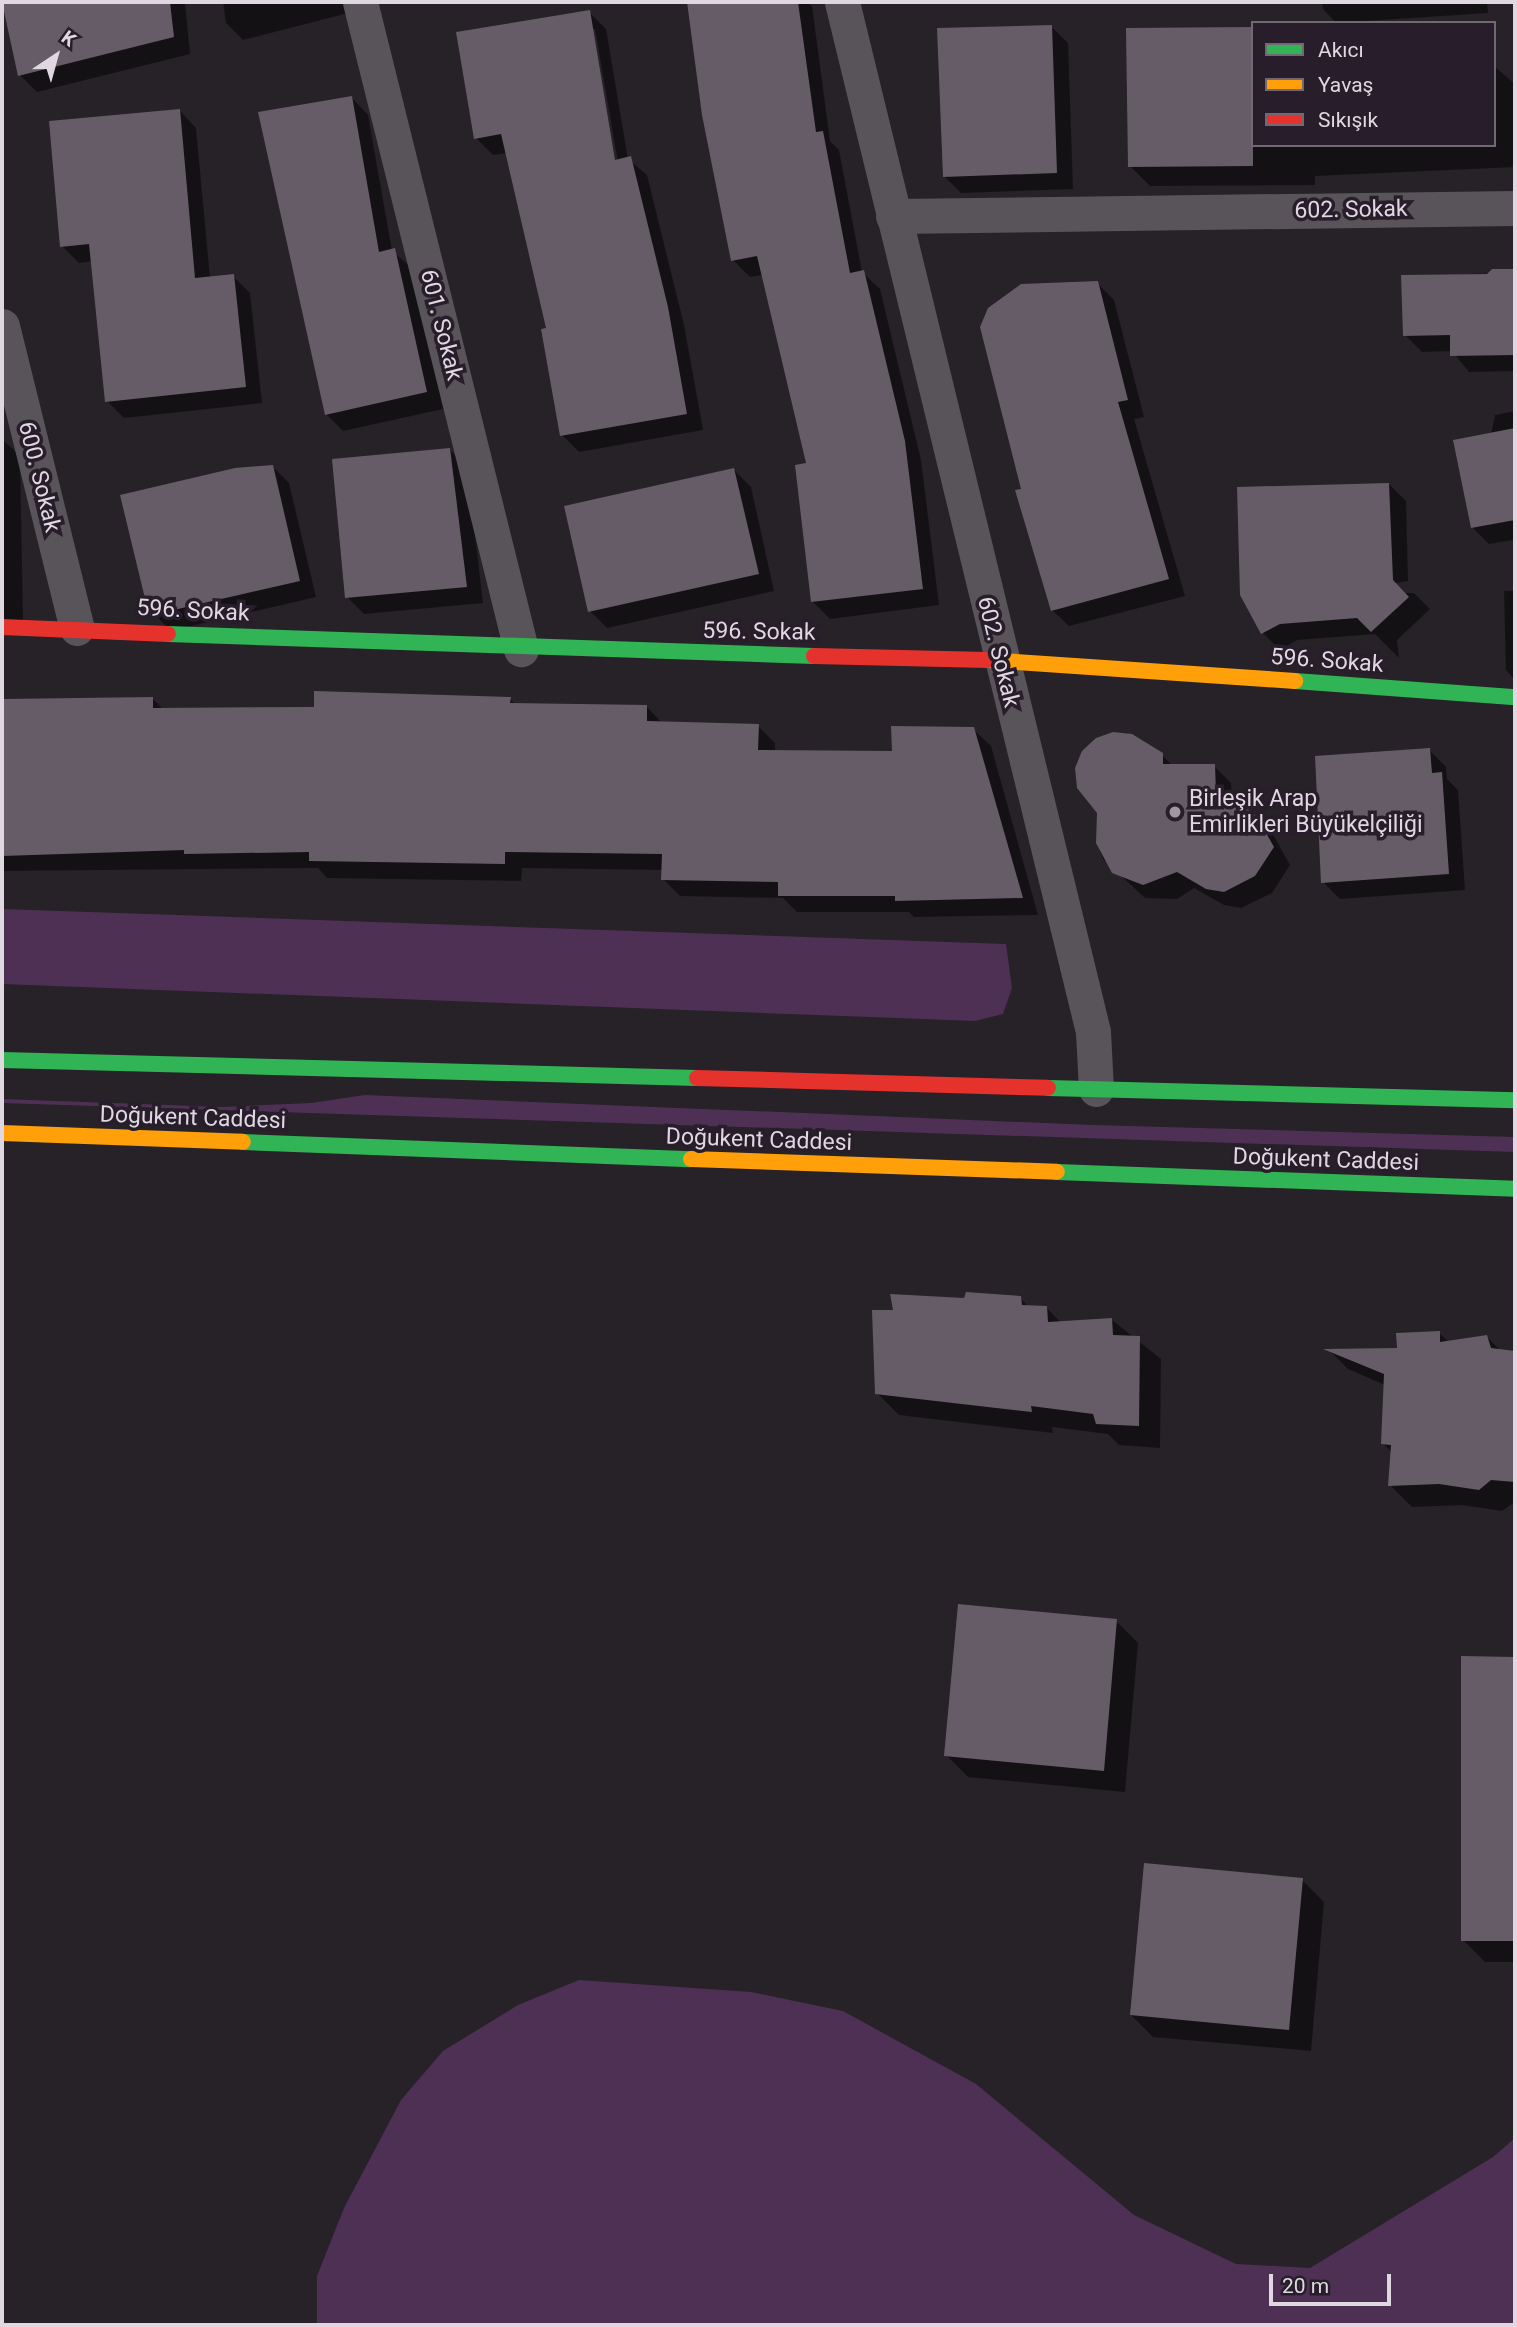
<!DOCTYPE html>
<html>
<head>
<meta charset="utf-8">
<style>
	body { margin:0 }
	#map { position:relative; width:1517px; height:2327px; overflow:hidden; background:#272128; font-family:Roboto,sans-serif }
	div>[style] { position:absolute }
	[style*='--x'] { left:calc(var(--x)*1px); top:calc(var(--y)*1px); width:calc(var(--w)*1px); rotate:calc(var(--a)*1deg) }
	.green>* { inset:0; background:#4d3054 }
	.shadow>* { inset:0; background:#0007 }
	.building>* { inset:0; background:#665c68 }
	.street>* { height:35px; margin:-17.5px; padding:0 17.5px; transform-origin:17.5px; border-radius:17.5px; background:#585459 }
	.fast>* { height:16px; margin:-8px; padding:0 8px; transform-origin:8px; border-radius:8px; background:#30b455 }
	.slow>* { height:16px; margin:-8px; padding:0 8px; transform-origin:8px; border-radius:8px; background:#ff9f0a }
	.jam>* { height:16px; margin:-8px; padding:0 8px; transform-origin:8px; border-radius:8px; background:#e5322d }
	.dots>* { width:19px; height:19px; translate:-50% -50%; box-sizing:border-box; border:4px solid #281e2b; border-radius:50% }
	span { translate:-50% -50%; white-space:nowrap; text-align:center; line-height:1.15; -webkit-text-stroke:7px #281e2b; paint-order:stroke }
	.street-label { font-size:23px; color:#dfd8e1 }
	.poi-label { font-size:23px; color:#dfd8e1 }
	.left { translate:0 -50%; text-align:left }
	.frame { position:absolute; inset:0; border:4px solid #dfd8e1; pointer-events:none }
	.legend { position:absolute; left:1251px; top:21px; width:245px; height:126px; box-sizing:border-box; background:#281e2b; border:2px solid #716874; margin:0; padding:9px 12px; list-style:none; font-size:21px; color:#dfd8e1 }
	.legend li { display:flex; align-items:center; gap:14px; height:35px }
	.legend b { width:35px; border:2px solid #716874 }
	.north { position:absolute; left:21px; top:21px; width:70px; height:70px; -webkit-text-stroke:5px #281e2b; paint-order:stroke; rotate:36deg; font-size:19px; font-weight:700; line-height:28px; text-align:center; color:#dfd8e1 }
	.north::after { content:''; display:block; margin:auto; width:24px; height:32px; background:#dfd8e1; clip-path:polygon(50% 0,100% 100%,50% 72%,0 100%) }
	.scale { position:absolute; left:1269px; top:2274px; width:122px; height:32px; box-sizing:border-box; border:4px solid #dfd8e1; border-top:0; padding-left:9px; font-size:21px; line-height:24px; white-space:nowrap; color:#dfd8e1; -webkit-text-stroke:5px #281e2b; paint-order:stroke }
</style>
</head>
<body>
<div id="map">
	<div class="green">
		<div style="clip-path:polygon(2px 909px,1006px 944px,1012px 988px,1003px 1014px,975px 1021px,2px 984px)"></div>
		<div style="clip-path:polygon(365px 1095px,1093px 1125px,1515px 1137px,1515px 1152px,2px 1103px,2px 1099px,223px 1107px,311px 1103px)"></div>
		<div style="clip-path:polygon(579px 1980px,751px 1992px,843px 2011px,976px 2084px,1134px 2215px,1236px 2264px,1310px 2268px,1493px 2157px,1515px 2138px,1515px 2325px,317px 2325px,317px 2276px,344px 2208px,401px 2100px,443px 2051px,518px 2005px)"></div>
	</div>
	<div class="shadow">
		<div style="clip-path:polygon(3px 2px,185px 2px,190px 54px,37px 92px,20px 75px)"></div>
		<div style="clip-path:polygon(223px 2px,354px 2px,356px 11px,243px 40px,226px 23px)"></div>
		<div style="clip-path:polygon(689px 2px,807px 2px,812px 6px,830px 141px,839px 150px,862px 272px,880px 289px,921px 460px,939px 605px,830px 619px,813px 602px,808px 465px,763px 275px,750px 277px,733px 260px,704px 114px)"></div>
		<div style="clip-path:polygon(1322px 2px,1487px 2px,1488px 13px,1336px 23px,1323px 9px)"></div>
		<div style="clip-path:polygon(evenodd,589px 12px,606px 29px,628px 159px,647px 175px,684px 325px,703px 430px,579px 452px,562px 435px,549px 330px,507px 153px,493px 155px,476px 138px,589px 12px,591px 29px,595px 29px,619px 168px,615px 169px,591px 29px)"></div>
		<div style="clip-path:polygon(1051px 26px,1068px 43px,1073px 189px,961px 193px,944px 176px)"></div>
		<div style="clip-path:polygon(1494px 66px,1515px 84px,1515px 167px,1315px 176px,1315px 185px,1150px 186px,1130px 166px,1253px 145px,1494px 145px)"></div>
		<div style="clip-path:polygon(352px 98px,368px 115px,392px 251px,411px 267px,443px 409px,343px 431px,326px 414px)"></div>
		<div style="clip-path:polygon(180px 111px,196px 128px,210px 278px,233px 276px,250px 293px,262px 403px,124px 418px,107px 401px,92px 261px,79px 263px,62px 246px)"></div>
		<div style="clip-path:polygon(1515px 272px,1515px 371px,1469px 372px,1452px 351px,1422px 352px,1405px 335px,1403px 277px)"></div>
		<div style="clip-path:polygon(1097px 283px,1114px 300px,1144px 417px,1134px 419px,1185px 596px,1069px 626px,1052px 610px,1023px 490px)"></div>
		<div style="clip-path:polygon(1515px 411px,1515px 543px,1512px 540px,1489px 544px,1472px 527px,1495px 415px)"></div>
		<div style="clip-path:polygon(2px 439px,20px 456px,23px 621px,2px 622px)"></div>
		<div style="clip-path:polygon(450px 450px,467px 467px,483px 603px,364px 614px,347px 597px)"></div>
		<div style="clip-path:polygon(272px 466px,289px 483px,316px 597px,183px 628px,167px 627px,150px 610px)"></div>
		<div style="clip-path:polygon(734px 470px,751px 487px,774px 591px,607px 628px,590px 611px)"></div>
		<div style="clip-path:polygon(1389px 484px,1406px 501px,1408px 581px,1391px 584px,1392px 593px,1414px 593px,1430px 609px,1397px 640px,1399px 658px,1375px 634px,1297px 640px,1280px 650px,1263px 633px)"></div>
		<div style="clip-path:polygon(1504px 591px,1515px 591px,1515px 680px,1506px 670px)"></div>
		<div style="clip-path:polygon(152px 698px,164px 710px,315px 709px,510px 699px,516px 705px,647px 707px,663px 724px,758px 726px,775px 743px,775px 752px,893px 752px,973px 729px,991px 746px,1038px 915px,914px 917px,909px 912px,797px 912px,783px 898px,680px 896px,663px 879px,663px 870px,522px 868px,521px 881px,327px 878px,318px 868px,2px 871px,2px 701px)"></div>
		<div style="clip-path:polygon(1429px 750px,1446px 767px,1447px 779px,1458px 790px,1465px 890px,1340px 899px,1323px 882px)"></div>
		<div style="clip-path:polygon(1162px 755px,1173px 766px,1214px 766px,1231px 783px,1232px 803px,1274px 836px,1290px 865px,1272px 893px,1241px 908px,1224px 905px,1194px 888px,1177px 899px,1145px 898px,1103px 859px,1097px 843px)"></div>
		<div style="clip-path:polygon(1020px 1298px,1029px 1307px,1046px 1307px,1061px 1323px,1112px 1320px,1161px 1359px,1160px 1448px,1119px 1445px,1108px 1434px,1052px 1427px,1053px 1433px,899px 1415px,877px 1393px,895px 1311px,965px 1300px)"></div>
		<div style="clip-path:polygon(1439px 1333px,1449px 1342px,1487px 1337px,1509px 1359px,1515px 1382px,1515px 1502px,1502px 1511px,1462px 1505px,1412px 1507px,1390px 1485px,1392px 1453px,1383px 1443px,1385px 1385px,1348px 1369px,1328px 1349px,1398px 1350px)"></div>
		<div style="clip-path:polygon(1116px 1621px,1138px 1643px,1125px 1792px,968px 1777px,946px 1755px)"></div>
		<div style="clip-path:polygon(1463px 1658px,1515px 1658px,1515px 1962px,1485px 1962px,1463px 1940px)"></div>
		<div style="clip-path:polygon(1302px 1880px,1324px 1902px,1311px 2051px,1153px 2037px,1131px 2015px)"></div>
	</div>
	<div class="building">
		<div style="clip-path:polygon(2px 2px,170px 2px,174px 37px,18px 76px)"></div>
		<div style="clip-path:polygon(687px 2px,798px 2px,816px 132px,823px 131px,850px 273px,864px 270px,905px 441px,923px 589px,811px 602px,795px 465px,806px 463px,757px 256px,731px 261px,702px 115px)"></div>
		<div style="clip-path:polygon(590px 10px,615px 160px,631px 156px,668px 307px,687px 414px,560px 436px,541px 329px,546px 328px,501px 134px,474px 139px,456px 32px)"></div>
		<div style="clip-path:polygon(1052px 25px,1057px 173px,943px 177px,937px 28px)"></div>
		<div style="clip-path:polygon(1253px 27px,1253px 166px,1128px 167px,1126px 28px)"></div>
		<div style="clip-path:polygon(352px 96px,379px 252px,395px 248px,427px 392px,325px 415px,258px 112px)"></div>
		<div style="clip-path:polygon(180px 109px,195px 278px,234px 274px,246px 387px,105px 402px,89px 244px,60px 247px,49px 121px)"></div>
		<div style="clip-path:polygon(1492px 269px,1515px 269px,1515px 355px,1450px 356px,1450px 335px,1403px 336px,1401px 275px,1487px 274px)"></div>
		<div style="clip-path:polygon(1098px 281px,1128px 400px,1118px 402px,1169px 579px,1051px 611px,1015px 490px,1021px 489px,980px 327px,988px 308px,1021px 284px)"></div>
		<div style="clip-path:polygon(1515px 428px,1515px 520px,1471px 528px,1453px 440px)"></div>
		<div style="clip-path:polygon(450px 448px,467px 587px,345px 598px,332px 459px)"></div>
		<div style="clip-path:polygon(273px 465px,300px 581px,165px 612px,148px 611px,120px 495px,235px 468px)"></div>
		<div style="clip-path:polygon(734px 468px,759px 574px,588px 612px,564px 506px)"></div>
		<div style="clip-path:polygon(1389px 483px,1393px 580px,1409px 597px,1371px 632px,1357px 618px,1280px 624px,1261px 634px,1240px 595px,1237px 487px)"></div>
		<div style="clip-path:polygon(314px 691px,511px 697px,510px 703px,647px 705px,647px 721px,759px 724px,758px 750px,892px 751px,891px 726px,974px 727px,1023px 898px,895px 901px,895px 896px,778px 896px,778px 882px,661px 880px,662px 854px,505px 852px,505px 864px,309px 861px,309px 852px,184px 854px,184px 850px,2px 856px,2px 699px,153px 697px,153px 708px,314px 707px)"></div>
		<div style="clip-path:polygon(1113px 732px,1132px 734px,1163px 753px,1163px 764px,1215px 764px,1216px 794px,1244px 806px,1257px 817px,1274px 847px,1255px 876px,1224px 892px,1206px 889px,1177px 872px,1143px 885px,1112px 873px,1096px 843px,1097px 813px,1077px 788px,1075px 768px,1082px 751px,1096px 738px)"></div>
		<div style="clip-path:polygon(1430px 748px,1432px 773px,1442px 772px,1449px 874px,1321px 883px,1315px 756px)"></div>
		<div style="clip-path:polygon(966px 1292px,1021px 1296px,1022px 1305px,1047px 1306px,1048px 1322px,1112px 1318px,1113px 1335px,1140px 1336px,1139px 1426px,1096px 1424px,1093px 1414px,1031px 1406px,1032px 1412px,875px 1394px,872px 1310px,893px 1310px,890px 1294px,964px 1298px)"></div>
		<div style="clip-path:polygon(1440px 1331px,1440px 1342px,1487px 1335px,1491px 1348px,1515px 1351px,1515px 1482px,1491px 1480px,1479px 1490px,1439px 1484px,1388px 1486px,1391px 1445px,1381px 1444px,1384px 1374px,1323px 1349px,1397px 1348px,1396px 1333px)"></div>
		<div style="clip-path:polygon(958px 1604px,1117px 1619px,1104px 1771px,944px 1756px)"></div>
		<div style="clip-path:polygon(1461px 1656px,1515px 1657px,1515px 1941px,1461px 1941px)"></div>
		<div style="clip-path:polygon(1144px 1863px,1303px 1878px,1289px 2030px,1130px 2015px)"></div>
	</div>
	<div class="street">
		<div style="--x:360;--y:2;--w:667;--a:76.03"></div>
		<div style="--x:842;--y:2;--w:1060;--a:76.3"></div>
		<div style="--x:1093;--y:1032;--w:57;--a:87"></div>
		<div style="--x:893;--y:216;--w:622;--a:-0.74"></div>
		<div style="--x:2;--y:326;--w:311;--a:76.1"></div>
	</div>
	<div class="fast">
		<div style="--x:168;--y:634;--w:646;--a:1.95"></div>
		<div style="--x:1295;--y:681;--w:221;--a:4.2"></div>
		<div style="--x:2;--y:1060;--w:695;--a:1.48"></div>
		<div style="--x:1048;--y:1088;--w:467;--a:1.5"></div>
		<div style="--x:243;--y:1142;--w:448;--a:2.2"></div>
		<div style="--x:1057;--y:1172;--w:458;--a:2.1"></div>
	</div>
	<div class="slow">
		<div style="--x:988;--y:660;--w:308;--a:3.9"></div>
		<div style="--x:2;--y:1133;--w:241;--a:2.1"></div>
		<div style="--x:691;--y:1159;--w:366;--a:2"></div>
	</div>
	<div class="jam">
		<div style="--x:2;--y:627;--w:166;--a:2.4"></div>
		<div style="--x:814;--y:656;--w:174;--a:1.3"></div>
		<div style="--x:697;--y:1078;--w:351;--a:1.6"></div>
	</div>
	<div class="dots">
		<div style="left:1175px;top:812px;background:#9f98a0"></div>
	</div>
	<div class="street-label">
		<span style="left:1351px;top:210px;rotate:-1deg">602. Sokak</span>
		<span style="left:441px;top:325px;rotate:76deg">601. Sokak</span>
		<span style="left:39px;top:477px;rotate:76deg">600. Sokak</span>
		<span style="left:193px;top:611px;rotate:3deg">596. Sokak</span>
		<span style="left:759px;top:632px;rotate:1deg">596. Sokak</span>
		<span style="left:998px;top:652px;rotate:76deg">602. Sokak</span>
		<span style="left:1327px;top:661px;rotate:4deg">596. Sokak</span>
		<span style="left:193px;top:1118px;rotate:2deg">Doğukent Caddesi</span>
		<span style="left:759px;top:1140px;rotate:2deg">Doğukent Caddesi</span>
		<span style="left:1326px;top:1160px;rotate:2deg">Doğukent Caddesi</span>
	</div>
	<div class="poi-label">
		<span class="left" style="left:1189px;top:812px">Birleşik Arap<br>Emirlikleri Büyükelçiliği</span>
	</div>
	<div class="frame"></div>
	<ul class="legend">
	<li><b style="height:9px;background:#30b455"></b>Akıcı</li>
	<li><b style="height:9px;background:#ff9f0a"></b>Yavaş</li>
	<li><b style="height:9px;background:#e5322d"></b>Sıkışık</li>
	</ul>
	<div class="north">K</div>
	<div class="scale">20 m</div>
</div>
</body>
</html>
